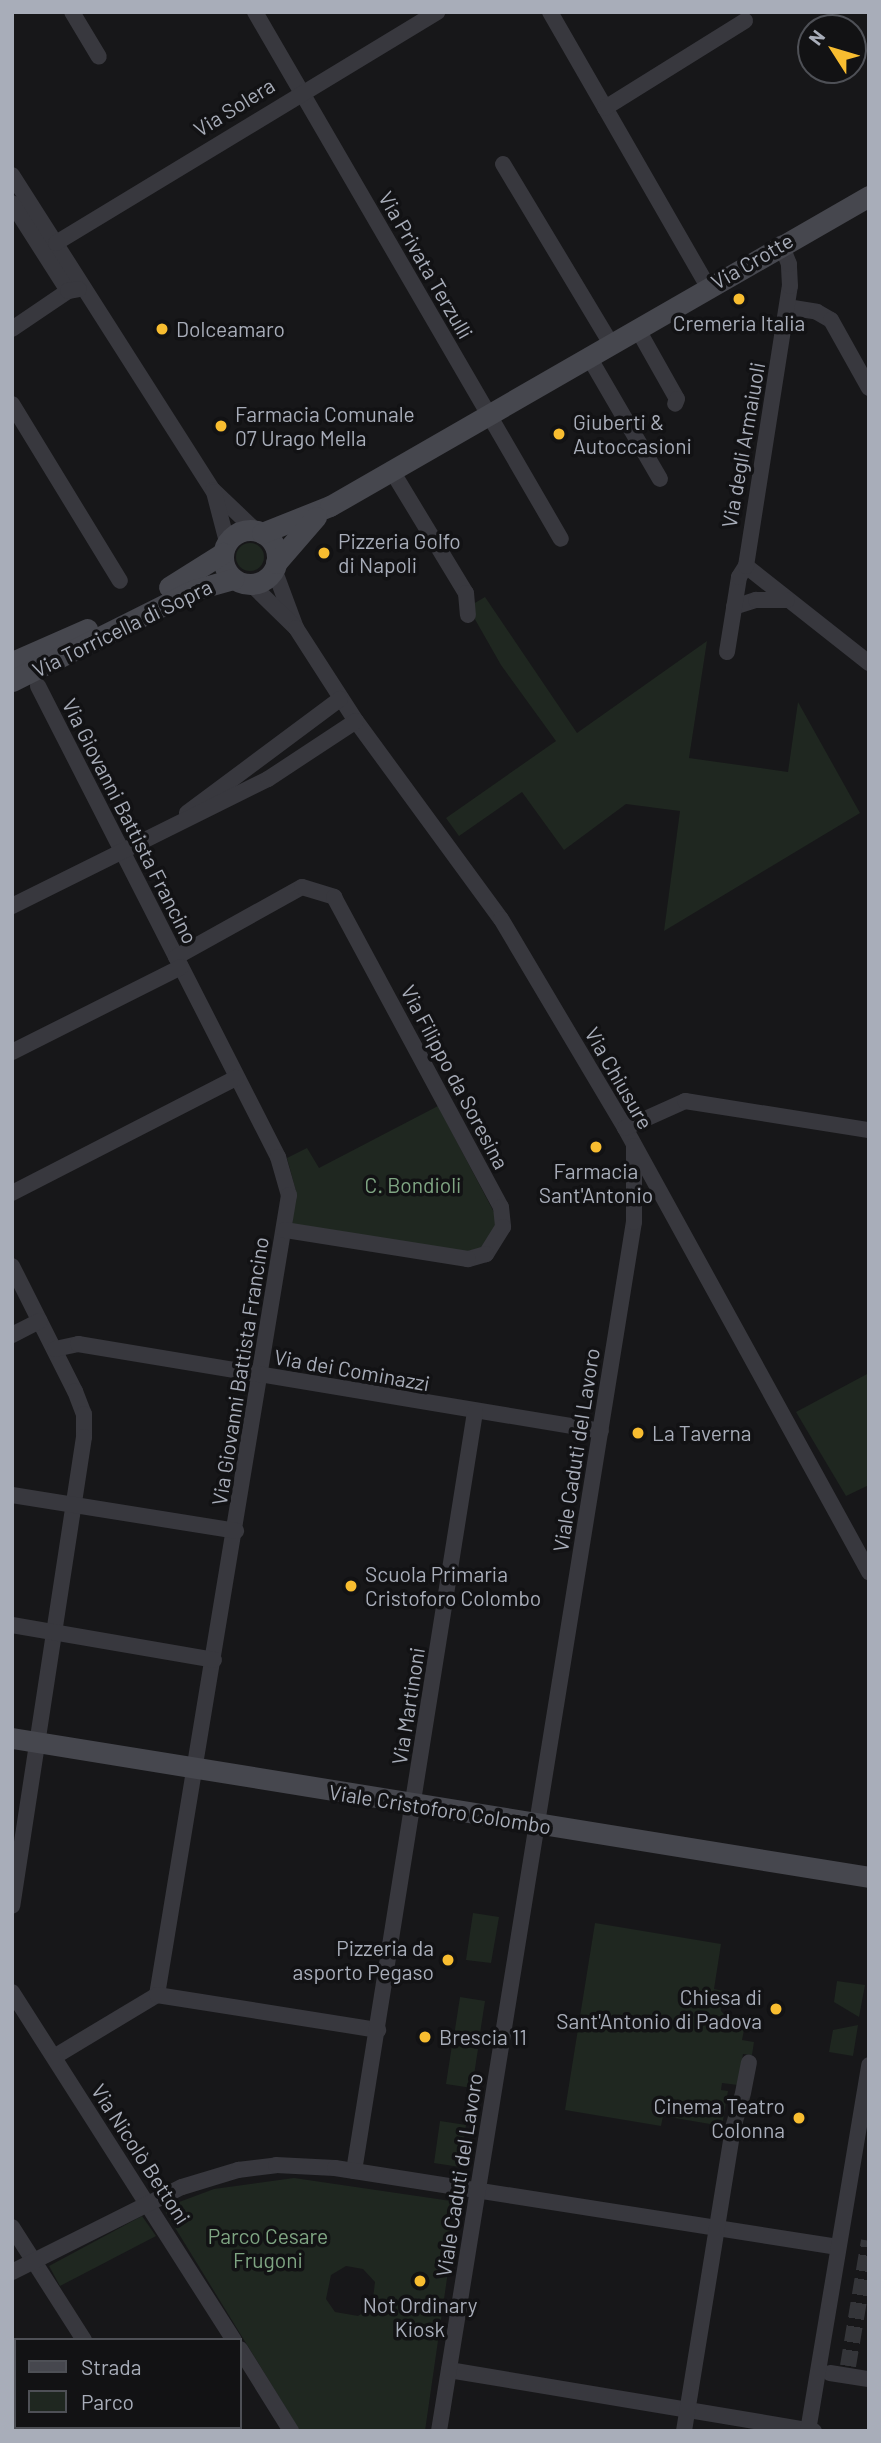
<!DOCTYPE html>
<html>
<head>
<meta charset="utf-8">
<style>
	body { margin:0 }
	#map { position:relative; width:881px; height:2443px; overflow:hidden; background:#171719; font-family:Barlow,sans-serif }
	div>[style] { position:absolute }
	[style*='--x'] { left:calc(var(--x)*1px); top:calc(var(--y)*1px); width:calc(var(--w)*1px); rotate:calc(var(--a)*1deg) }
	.green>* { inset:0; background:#1f2720 }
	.round { border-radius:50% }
	.street-tunnel>* { height:16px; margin-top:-8px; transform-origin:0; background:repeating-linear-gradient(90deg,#343539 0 16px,transparent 0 24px) }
	.street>* { height:16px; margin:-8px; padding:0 8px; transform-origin:8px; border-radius:8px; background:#38383e }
	.secondary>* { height:21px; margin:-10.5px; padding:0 10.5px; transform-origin:10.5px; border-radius:10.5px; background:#46474e }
	.secondary>.ring { margin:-10.5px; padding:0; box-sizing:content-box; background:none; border:21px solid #46474e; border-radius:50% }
	.dots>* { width:19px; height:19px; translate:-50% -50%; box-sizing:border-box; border:4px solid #121214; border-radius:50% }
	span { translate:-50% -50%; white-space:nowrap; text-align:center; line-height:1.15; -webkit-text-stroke:7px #121214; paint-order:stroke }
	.street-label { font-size:21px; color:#a8adb9 }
	.poi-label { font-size:21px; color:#a8adb9 }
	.left { translate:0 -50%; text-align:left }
	.right { translate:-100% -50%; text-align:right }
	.park-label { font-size:21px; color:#7fa583 }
	.frame { position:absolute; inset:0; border:14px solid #a8adb9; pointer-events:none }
	.legend { position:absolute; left:14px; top:2338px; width:228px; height:91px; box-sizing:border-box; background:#121214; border:2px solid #4e5056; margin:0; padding:9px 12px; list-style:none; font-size:21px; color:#a8adb9 }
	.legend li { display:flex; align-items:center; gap:14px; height:35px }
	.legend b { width:35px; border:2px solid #4e5056 }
	.north { position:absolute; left:797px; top:14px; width:70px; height:70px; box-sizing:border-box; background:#121214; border:2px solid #4e5056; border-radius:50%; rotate:307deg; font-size:19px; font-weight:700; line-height:28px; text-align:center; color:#a8adb9 }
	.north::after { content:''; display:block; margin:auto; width:24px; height:32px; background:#f8bd30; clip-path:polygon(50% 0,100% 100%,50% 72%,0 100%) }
</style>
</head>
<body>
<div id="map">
	<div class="green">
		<div class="round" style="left:236px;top:543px;width:28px;height:28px"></div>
		<div style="clip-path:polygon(485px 597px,577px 733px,707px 641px,689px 758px,788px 772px,798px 702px,860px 813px,664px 931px,680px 811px,626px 804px,564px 850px,522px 792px,459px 836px,446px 818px,556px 741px,501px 665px,468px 607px)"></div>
		<div style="clip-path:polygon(438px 1106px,496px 1216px,495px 1228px,484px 1247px,465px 1252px,292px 1225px,296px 1191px,287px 1158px,307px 1148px,319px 1168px)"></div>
		<div style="clip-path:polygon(869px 1373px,869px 1485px,846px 1496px,796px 1412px)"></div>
		<div style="clip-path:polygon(473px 1913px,499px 1917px,491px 1963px,466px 1960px)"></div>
		<div style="clip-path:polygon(595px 1923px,721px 1944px,714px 1989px,728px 1992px,720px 2002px,721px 2011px,727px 2017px,746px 2020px,742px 2040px,754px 2042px,752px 2055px,743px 2054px,738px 2085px,722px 2083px,721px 2090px,728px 2091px,722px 2126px,663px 2116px,661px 2126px,565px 2110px)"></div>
		<div style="clip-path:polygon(837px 1981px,865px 1985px,859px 2017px,834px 2002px)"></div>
		<div style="clip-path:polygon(460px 1997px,485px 2001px,479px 2040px,454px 2036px)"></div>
		<div style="clip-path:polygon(858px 2025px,853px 2056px,829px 2052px,833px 2030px)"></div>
		<div style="clip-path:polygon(452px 2045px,478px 2049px,472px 2088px,446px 2084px)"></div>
		<div style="clip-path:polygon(440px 2121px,466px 2125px,460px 2167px,434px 2163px)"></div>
		<div style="clip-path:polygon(evenodd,294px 2178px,458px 2202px,425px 2431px,300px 2431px,163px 2208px,214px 2189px,294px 2178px,346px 2266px,363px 2269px,375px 2282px,372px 2307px,358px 2316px,335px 2312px,326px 2299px,331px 2275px,346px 2266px)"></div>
		<div style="clip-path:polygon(142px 2216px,156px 2236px,60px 2286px,49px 2266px)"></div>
	</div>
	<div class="street-tunnel">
		<div style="--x:733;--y:2128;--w:36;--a:-74"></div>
		<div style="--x:848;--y:2366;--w:127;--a:-80.5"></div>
	</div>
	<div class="street">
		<div style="--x:72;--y:12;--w:52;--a:59"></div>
		<div style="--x:255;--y:12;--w:609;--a:59.86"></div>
		<div style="--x:550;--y:12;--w:317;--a:60.1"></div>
		<div style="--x:605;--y:108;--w:165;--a:-31.9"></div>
		<div style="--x:503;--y:164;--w:210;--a:59"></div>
		<div style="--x:12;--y:175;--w:374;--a:57.5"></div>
		<div style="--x:213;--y:490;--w:59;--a:43.6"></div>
		<div style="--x:12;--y:203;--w:104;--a:57.5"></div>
		<div style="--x:56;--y:243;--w:446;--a:-31.2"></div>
		<div style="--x:787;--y:307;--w:30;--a:9"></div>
		<div style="--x:817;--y:312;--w:16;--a:30"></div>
		<div style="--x:831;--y:320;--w:78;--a:60.8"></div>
		<div style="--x:637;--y:328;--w:81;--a:60.6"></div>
		<div style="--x:677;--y:399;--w:5;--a:112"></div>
		<div style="--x:12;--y:329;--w:68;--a:-34.2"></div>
		<div style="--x:68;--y:291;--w:11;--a:-10"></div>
		<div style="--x:589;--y:357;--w:141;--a:59.8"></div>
		<div style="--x:12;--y:404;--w:207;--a:58.6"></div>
		<div style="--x:392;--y:471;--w:143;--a:58.8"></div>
		<div style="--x:466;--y:593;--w:22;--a:85"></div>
		<div style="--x:214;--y:492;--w:52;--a:75.4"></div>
		<div style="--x:746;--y:566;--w:157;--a:38.3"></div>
		<div style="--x:274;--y:569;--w:63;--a:69.6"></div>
		<div style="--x:251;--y:584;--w:63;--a:44.4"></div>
		<div style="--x:296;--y:628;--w:111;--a:57.2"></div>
		<div style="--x:356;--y:721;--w:245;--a:53.8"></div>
		<div style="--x:501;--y:919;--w:243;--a:59.3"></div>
		<div style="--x:625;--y:1128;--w:507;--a:61.21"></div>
		<div style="--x:734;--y:607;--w:23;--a:-18"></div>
		<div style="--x:756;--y:600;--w:31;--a:0"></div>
		<div style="--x:727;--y:652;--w:76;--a:-80.9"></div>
		<div style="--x:739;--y:577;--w:13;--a:-58"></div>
		<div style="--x:746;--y:566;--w:283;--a:-81.1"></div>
		<div style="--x:790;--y:286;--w:22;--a:-93"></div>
		<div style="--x:789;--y:264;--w:22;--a:-112"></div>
		<div style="--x:38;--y:686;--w:529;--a:63"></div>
		<div style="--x:278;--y:1157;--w:40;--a:74"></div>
		<div style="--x:289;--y:1195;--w:811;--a:99.37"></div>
		<div style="--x:157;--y:1995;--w:120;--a:149"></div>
		<div style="--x:187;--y:813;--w:191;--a:-36.7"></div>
		<div style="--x:12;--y:906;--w:286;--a:-26.4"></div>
		<div style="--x:268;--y:779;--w:105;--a:-33.4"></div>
		<div style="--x:176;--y:957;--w:144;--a:-29.1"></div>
		<div style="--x:302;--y:887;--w:34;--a:17"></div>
		<div style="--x:334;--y:897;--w:352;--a:61.7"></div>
		<div style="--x:501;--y:1207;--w:20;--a:84"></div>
		<div style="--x:503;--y:1227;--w:32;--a:122"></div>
		<div style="--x:486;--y:1254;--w:19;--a:164"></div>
		<div style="--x:468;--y:1259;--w:186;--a:-171"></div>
		<div style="--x:12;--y:1052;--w:189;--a:-26.7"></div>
		<div style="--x:625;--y:1128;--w:66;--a:-24.2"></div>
		<div style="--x:685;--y:1101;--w:186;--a:9"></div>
		<div style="--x:12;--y:1193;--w:252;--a:-27.2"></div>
		<div style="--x:12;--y:1266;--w:140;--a:63.3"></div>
		<div style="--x:75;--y:1391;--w:25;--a:69"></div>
		<div style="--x:84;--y:1414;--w:23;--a:90"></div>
		<div style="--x:84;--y:1437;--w:474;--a:98.7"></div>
		<div style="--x:12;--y:1335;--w:31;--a:-27"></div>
		<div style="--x:55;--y:1349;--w:24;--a:-12"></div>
		<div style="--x:78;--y:1344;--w:530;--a:9.44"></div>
		<div style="--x:12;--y:1495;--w:227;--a:9.1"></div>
		<div style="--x:12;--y:1625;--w:205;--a:9.8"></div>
		<div style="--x:12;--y:1992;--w:413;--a:57.5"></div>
		<div style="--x:157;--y:1995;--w:224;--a:9"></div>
		<div style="--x:743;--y:2093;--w:31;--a:-79"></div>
		<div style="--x:354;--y:2171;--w:769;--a:-80.94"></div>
		<div style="--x:12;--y:2227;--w:134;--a:57.5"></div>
		<div style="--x:12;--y:2272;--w:190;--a:-26.6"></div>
		<div style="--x:182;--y:2187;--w:59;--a:-16.9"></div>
		<div style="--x:238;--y:2170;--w:38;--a:-7"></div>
		<div style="--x:276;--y:2165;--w:59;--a:2.9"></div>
		<div style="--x:335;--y:2168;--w:509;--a:8.93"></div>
		<div style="--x:240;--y:2349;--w:97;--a:58.1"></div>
		<div style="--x:449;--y:2370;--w:370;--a:9.5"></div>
		<div style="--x:830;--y:2373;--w:39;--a:9"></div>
		<div style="--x:140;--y:2427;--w:4;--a:63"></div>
		<div style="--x:439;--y:2431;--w:1225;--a:-80.84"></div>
		<div style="--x:634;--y:1222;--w:76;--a:-90"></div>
		<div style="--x:684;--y:2431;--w:307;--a:-80.8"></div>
		<div style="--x:808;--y:2431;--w:371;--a:-80.5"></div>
	</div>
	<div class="secondary">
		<div class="ring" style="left:223px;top:530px;width:33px;height:33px"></div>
		<div style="--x:262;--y:533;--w:73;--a:-21.7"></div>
		<div style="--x:330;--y:506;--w:622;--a:-29.9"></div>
		<div style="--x:276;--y:563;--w:61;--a:-49"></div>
		<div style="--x:169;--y:587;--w:64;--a:-32.2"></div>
		<div style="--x:12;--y:662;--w:82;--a:-23.7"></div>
		<div style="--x:12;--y:681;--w:203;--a:-26.6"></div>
		<div style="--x:194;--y:590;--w:41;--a:-15.8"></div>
		<div style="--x:12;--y:1738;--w:868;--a:9.21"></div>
	</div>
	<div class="dots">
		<div style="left:739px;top:299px;background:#f8bd30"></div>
		<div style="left:162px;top:329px;background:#f8bd30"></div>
		<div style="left:221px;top:426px;background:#f8bd30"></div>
		<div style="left:559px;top:434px;background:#f8bd30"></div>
		<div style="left:324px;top:553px;background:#f8bd30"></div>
		<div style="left:596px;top:1147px;background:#f8bd30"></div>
		<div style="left:638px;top:1433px;background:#f8bd30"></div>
		<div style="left:351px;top:1586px;background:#f8bd30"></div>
		<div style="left:448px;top:1960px;background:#f8bd30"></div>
		<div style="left:776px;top:2009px;background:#f8bd30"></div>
		<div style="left:425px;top:2037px;background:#f8bd30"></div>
		<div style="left:799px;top:2118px;background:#f8bd30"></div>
		<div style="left:420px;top:2281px;background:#f8bd30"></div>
	</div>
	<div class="street-label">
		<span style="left:234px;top:107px;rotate:-32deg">Via Solera</span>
		<span style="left:752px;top:261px;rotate:-30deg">Via Crotte</span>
		<span style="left:426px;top:265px;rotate:60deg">Via Privata Terzulli</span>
		<span style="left:743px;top:445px;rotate:-80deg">Via degli Armaiuoli</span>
		<span style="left:122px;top:628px;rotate:-26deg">Via Torricella di Sopra</span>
		<span style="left:130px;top:821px;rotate:63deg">Via Giovanni Battista Francino</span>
		<span style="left:455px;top:1077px;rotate:62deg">Via Filippo da Soresina</span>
		<span style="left:619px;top:1078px;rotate:60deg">Via Chiusure</span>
		<span style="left:352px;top:1370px;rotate:10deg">Via dei Cominazzi</span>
		<span style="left:240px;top:1371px;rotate:-81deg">Via Giovanni Battista Francino</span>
		<span style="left:576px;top:1450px;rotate:-81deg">Viale Caduti del Lavoro</span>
		<span style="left:408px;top:1706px;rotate:-81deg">Via Martinoni</span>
		<span style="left:440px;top:1809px;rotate:9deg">Viale Cristoforo Colombo</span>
		<span style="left:141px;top:2154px;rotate:57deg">Via Nicolò Bettoni</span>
		<span style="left:459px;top:2175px;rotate:-81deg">Viale Caduti del Lavoro</span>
	</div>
	<div class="poi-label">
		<span style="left:739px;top:323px">Cremeria Italia</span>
		<span class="left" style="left:176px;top:329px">Dolceamaro</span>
		<span class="left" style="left:235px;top:426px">Farmacia Comunale<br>07 Urago Mella</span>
		<span class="left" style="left:573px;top:434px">Giuberti &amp;<br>Autoccasioni</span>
		<span class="left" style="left:338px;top:553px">Pizzeria Golfo<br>di Napoli</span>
		<span style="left:596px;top:1183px">Farmacia<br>Sant'Antonio</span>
		<span class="left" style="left:652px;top:1433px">La Taverna</span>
		<span class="left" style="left:365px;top:1586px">Scuola Primaria<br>Cristoforo Colombo</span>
		<span class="right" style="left:434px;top:1960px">Pizzeria da<br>asporto Pegaso</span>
		<span class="right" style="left:762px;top:2009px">Chiesa di<br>Sant'Antonio di Padova</span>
		<span class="left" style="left:439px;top:2037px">Brescia 11</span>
		<span class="right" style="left:785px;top:2118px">Cinema Teatro<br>Colonna</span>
		<span style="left:420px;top:2317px">Not Ordinary<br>Kiosk</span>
	</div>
	<div class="park-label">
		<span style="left:413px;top:1185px">C. Bondioli</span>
		<span style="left:268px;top:2248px">Parco Cesare<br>Frugoni</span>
	</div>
	<div class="frame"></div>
	<ul class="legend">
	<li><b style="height:9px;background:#46474e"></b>Strada</li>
	<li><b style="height:19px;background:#1f2720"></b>Parco</li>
	</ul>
	<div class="north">N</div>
</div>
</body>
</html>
